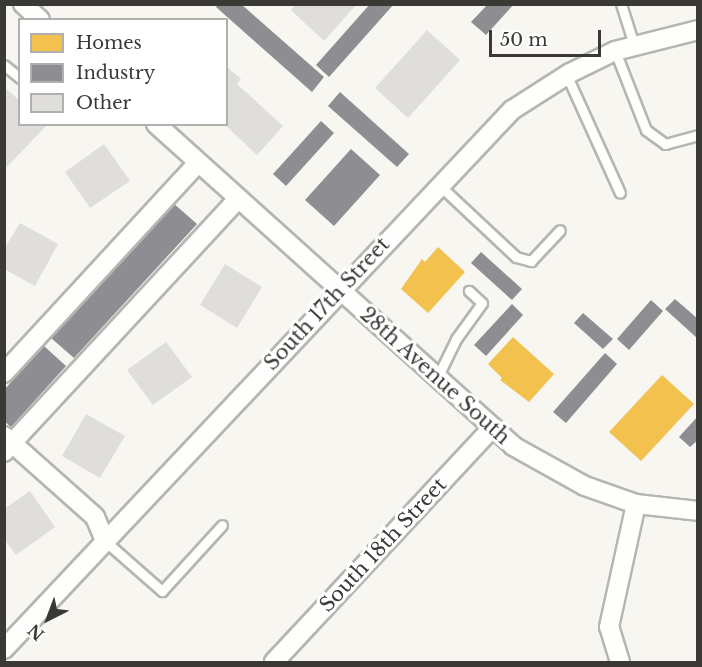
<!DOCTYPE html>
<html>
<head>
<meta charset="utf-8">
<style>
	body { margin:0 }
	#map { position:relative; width:702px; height:667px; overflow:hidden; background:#f7f6f1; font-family:"Libre Baskerville",serif }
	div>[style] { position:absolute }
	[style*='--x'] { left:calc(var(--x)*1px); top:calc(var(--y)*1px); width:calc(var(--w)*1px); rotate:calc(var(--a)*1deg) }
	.homes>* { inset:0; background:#f2c14e }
	.industry>* { inset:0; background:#8d8d92 }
	.building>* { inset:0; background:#dfdeda }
	.roads { filter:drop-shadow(2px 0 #b6b5b1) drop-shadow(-2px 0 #b6b5b1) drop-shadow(0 2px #b6b5b1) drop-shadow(0 -2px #b6b5b1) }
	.lane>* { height:9px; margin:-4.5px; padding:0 4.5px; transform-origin:4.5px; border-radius:4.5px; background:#fefefd }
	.street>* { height:18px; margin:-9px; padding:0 9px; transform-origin:9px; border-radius:9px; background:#fefefd }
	span { translate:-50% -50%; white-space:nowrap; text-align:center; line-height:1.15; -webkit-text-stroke:6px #fff; paint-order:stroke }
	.street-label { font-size:20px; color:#3a3935 }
	.frame { position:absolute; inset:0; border:6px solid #3a3935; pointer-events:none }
	.legend { position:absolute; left:18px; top:18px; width:210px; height:108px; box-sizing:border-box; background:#fff; border:2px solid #b0b0ae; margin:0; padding:8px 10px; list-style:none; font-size:18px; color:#3a3935 }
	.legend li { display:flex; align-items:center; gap:12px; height:30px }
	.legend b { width:30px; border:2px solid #b0b0ae }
	.north { position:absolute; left:18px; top:589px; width:60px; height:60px; -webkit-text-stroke:4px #fff; paint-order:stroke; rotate:222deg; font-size:16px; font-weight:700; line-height:24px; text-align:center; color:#3a3935 }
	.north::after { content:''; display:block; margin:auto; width:21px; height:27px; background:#3a3935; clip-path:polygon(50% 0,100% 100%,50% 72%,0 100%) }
	.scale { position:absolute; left:489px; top:30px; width:112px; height:27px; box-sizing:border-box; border:3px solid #3a3935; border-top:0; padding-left:8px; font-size:18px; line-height:21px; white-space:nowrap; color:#3a3935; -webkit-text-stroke:4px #fff; paint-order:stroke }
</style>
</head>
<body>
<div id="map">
	<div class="homes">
		<div style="clip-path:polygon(438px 247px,465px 272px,428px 313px,401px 289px,422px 259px,425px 262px)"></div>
		<div style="clip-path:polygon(513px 337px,554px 374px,529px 402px,500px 380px,502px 378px,488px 364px)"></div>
		<div style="clip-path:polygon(662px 375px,694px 404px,641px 461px,609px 432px)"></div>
	</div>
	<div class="industry">
		<div style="clip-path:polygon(218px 4px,241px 4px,324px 77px,312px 92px,216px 7px)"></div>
		<div style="clip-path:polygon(370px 4px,394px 4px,329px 77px,316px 65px)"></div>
		<div style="clip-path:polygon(488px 4px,514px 4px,486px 35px,471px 22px)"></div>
		<div style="clip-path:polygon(340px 92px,409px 154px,397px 167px,328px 106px)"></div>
		<div style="clip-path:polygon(321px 121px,334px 133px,286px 186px,273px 174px)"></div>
		<div style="clip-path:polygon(351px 149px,380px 175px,334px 226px,305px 200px)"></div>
		<div style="clip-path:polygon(173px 203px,197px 224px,74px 358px,51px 338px)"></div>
		<div style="clip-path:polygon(481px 252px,522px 289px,512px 300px,471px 263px)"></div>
		<div style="clip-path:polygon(675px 299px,698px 319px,698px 339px,665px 309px)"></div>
		<div style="clip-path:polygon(651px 300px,663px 311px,629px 350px,617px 339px)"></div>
		<div style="clip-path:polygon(512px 304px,523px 315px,486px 356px,474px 345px)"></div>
		<div style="clip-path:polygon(583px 313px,613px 339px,603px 349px,574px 323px)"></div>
		<div style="clip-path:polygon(44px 346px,66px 366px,11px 427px,4px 421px,4px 390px)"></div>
		<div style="clip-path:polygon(605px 353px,617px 364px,566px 423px,553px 412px)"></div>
		<div style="clip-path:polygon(698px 416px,698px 440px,690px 447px,679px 437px)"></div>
	</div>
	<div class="building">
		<div style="clip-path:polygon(296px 4px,357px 4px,324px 41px,291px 10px)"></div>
		<div style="clip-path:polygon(427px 30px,460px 60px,408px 118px,375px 88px)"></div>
		<div style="clip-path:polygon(226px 66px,241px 79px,237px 84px,283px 126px,257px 155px,224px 124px)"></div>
		<div style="clip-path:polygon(4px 87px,20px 101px,20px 124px,46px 126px,4px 170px)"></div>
		<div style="clip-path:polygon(104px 144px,130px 181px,90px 208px,65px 172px)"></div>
		<div style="clip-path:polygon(20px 223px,58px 244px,35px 286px,4px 269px,4px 249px)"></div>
		<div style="clip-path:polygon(225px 264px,262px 287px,237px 328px,200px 305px)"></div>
		<div style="clip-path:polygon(166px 342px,192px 377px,153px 405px,127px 370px)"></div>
		<div style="clip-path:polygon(86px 414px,125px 436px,100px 478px,62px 456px)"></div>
		<div style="clip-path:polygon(30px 491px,55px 527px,16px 555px,4px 539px,4px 509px)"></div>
	</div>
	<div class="roads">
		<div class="lane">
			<div style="--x:621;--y:4;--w:43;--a:72.4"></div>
			<div style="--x:615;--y:51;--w:85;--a:68.6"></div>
			<div style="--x:646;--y:130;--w:24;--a:36"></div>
			<div style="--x:665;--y:144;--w:34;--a:-15"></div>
			<div style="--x:4;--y:65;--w:21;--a:39"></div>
			<div style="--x:567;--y:76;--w:128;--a:65.6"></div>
			<div style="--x:438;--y:184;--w:107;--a:43.1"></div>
			<div style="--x:516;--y:257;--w:16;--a:15"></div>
			<div style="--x:531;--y:261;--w:42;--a:-46.9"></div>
			<div style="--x:437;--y:378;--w:43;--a:-64"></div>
			<div style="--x:456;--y:339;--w:44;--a:-54.2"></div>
			<div style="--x:482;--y:303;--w:18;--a:-137"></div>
			<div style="--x:105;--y:541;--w:76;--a:41.3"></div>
			<div style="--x:162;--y:591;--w:89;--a:-47.7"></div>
		</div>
		<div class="street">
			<div style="--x:23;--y:4;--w:23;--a:43"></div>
			<div style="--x:156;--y:124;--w:481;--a:42"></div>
			<div style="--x:513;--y:446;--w:82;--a:29.1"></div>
			<div style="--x:585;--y:486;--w:54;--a:19.4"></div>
			<div style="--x:636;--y:504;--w:62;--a:6.4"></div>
			<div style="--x:4;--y:373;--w:286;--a:-47.3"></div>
			<div style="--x:4;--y:436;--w:11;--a:41"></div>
			<div style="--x:12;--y:443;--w:333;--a:-47.2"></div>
			<div style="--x:4;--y:452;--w:12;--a:-48"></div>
			<div style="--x:12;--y:443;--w:111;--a:41.7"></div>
			<div style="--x:95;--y:517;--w:26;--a:67"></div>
			<div style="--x:4;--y:649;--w:741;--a:-46.7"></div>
			<div style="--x:512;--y:110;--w:69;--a:-32.5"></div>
			<div style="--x:570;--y:73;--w:50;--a:-26.1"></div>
			<div style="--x:615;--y:51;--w:86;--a:-14.2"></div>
			<div style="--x:274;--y:662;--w:321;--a:-47"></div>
			<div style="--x:620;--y:662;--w:37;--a:-107"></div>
			<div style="--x:609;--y:627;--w:126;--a:-77.6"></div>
		</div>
	</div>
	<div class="street-label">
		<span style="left:327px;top:304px;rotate:-47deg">South 17th Street</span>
		<span style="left:435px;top:376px;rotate:42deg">28th Avenue South</span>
		<span style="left:383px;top:545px;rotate:-47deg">South 18th Street</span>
	</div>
	<div class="frame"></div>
	<ul class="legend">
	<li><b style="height:16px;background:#f2c14e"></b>Homes</li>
	<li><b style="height:16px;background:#8d8d92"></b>Industry</li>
	<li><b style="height:16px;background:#dfdeda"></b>Other</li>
	</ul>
	<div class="north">N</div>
	<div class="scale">50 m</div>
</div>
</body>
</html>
